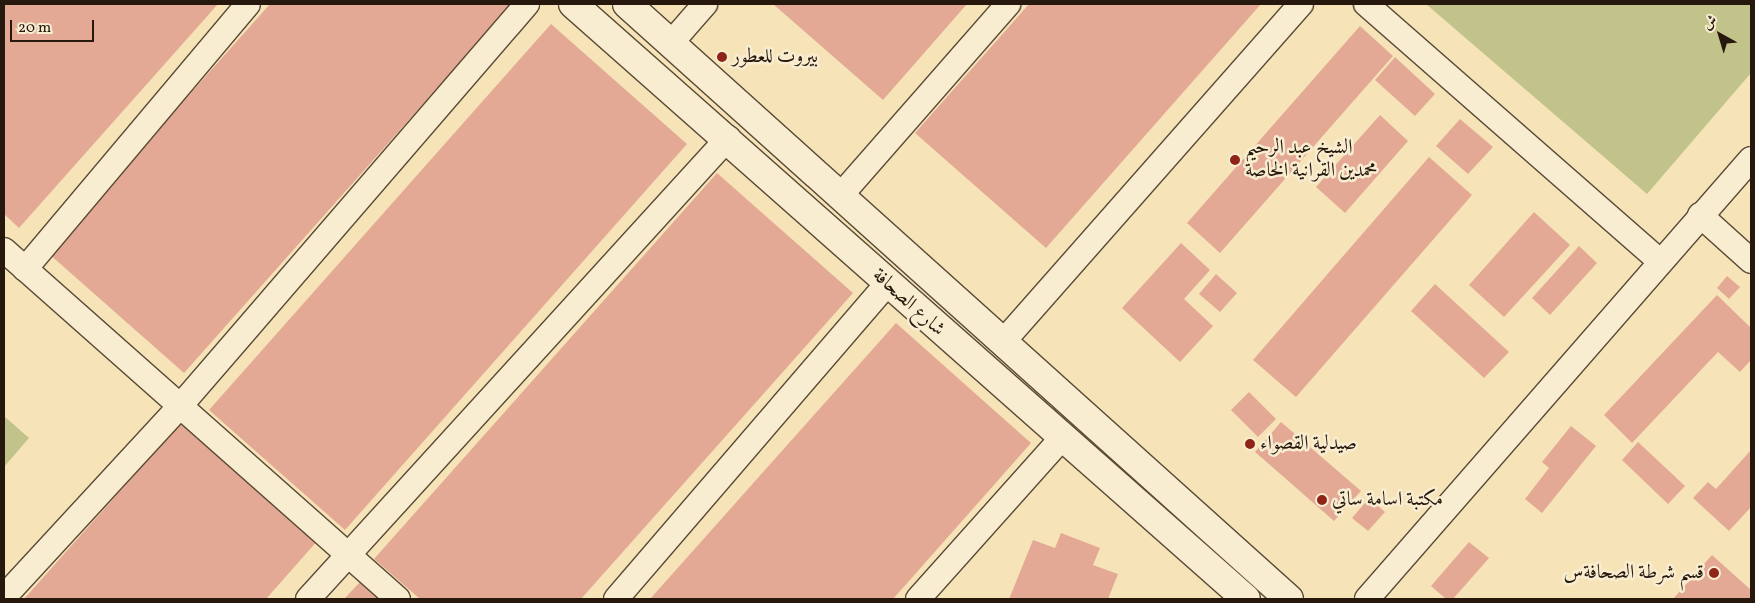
<!DOCTYPE html>
<html>
<head>
<meta charset="utf-8">
<style>
	body { margin:0 }
	#map { position:relative; width:1755px; height:603px; overflow:hidden; background:#f6e4b8; font-family:Vollkorn,Amiri,serif }
	div>[style] { position:absolute }
	[style*='--x'] { left:calc(var(--x)*1px); top:calc(var(--y)*1px); width:calc(var(--w)*1px); rotate:calc(var(--a)*1deg) }
	.green>* { inset:0; background:#c1c38b }
	.building>* { inset:0; background:#e4a995 }
	.roads { filter:drop-shadow(1px 0 #5a4b37) drop-shadow(-1px 0 #5a4b37) drop-shadow(0 1px #5a4b37) drop-shadow(0 -1px #5a4b37) }
	.street>* { height:24px; margin:-12px; padding:0 12px; transform-origin:12px; border-radius:12px; background:#f9edd1 }
	.secondary>* { height:28px; margin:-14px; padding:0 14px; transform-origin:14px; border-radius:14px; background:#f9edd1 }
	.dots>* { width:14px; height:14px; translate:-50% -50%; box-sizing:border-box; border:2px solid #f9edd1; border-radius:50% }
	span { translate:-50% -50%; white-space:nowrap; text-align:center; line-height:1.15; -webkit-text-stroke:5px #f9edd1; paint-order:stroke }
	.poi-label { font-size:20px; color:#26180c }
	.left { translate:0 -50%; text-align:left }
	.right { translate:-100% -50%; text-align:right }
	.street-label { font-size:20px; color:#26180c }
	.frame { position:absolute; inset:0; border:5px solid #26180c; pointer-events:none }
	.north { position:absolute; left:1695px; top:10px; width:50px; height:50px; -webkit-text-stroke:4px #f9edd1; paint-order:stroke; rotate:321deg; font-size:14px; font-weight:700; line-height:20px; text-align:center; color:#26180c }
	.north::after { content:''; display:block; margin:auto; width:18px; height:22px; background:#26180c; clip-path:polygon(50% 0,100% 100%,50% 72%,0 100%) }
	.scale { position:absolute; left:10px; top:20px; width:84px; height:22px; box-sizing:border-box; border:2px solid #26180c; border-top:0; padding-left:6px; font-size:15px; line-height:18px; white-space:nowrap; color:#26180c; -webkit-text-stroke:4px #f9edd1; paint-order:stroke }
</style>
</head>
<body>
<div id="map">
	<div class="green">
		<div style="clip-path:polygon(1426px 4px,1751px 4px,1751px 73px,1647px 194px)"></div>
		<div style="clip-path:polygon(4px 416px,29px 438px,4px 467px)"></div>
	</div>
	<div class="building">
		<div style="clip-path:polygon(4px 4px,218px 4px,19px 228px,4px 214px)"></div>
		<div style="clip-path:polygon(270px 4px,512px 4px,184px 373px,48px 253px)"></div>
		<div style="clip-path:polygon(773px 4px,967px 4px,883px 100px)"></div>
		<div style="clip-path:polygon(1029px 4px,1261px 4px,1046px 248px,915px 133px)"></div>
		<div style="clip-path:polygon(551px 24px,687px 144px,345px 530px,209px 410px)"></div>
		<div style="clip-path:polygon(1360px 26px,1393px 56px,1220px 253px,1187px 223px)"></div>
		<div style="clip-path:polygon(1395px 57px,1435px 94px,1415px 116px,1375px 80px)"></div>
		<div style="clip-path:polygon(1380px 115px,1408px 141px,1345px 213px,1316px 187px)"></div>
		<div style="clip-path:polygon(1460px 119px,1493px 147px,1468px 174px,1436px 146px)"></div>
		<div style="clip-path:polygon(1429px 157px,1472px 195px,1296px 397px,1253px 360px)"></div>
		<div style="clip-path:polygon(717px 173px,853px 293px,581px 599px,420px 599px,374px 559px)"></div>
		<div style="clip-path:polygon(1534px 212px,1570px 245px,1504px 317px,1469px 285px)"></div>
		<div style="clip-path:polygon(1181px 243px,1210px 270px,1184px 299px,1213px 326px,1180px 362px,1122px 308px)"></div>
		<div style="clip-path:polygon(1579px 246px,1597px 263px,1550px 315px,1532px 298px)"></div>
		<div style="clip-path:polygon(1216px 274px,1237px 293px,1220px 312px,1199px 294px)"></div>
		<div style="clip-path:polygon(1727px 276px,1740px 287px,1729px 299px,1717px 288px)"></div>
		<div style="clip-path:polygon(1435px 284px,1509px 352px,1484px 378px,1411px 311px)"></div>
		<div style="clip-path:polygon(1717px 295px,1751px 328px,1751px 360px,1740px 372px,1718px 352px,1632px 443px,1604px 415px)"></div>
		<div style="clip-path:polygon(896px 323px,1031px 443px,917px 572px,893px 599px,650px 599px)"></div>
		<div style="clip-path:polygon(1249px 392px,1276px 419px,1258px 437px,1231px 410px)"></div>
		<div style="clip-path:polygon(184px 419px,319px 539px,266px 599px,24px 599px)"></div>
		<div style="clip-path:polygon(1281px 422px,1361px 491px,1334px 521px,1255px 452px)"></div>
		<div style="clip-path:polygon(1571px 426px,1596px 446px,1542px 513px,1525px 499px,1549px 468px,1542px 462px)"></div>
		<div style="clip-path:polygon(1638px 442px,1685px 486px,1668px 504px,1622px 460px)"></div>
		<div style="clip-path:polygon(1751px 450px,1751px 507px,1729px 531px,1693px 498px,1708px 482px,1716px 489px)"></div>
		<div style="clip-path:polygon(1369px 498px,1385px 512px,1368px 531px,1352px 518px)"></div>
		<div style="clip-path:polygon(1061px 533px,1100px 548px,1093px 565px,1118px 574px,1108px 599px,1009px 599px,1033px 540px,1055px 548px)"></div>
		<div style="clip-path:polygon(1469px 542px,1489px 558px,1453px 599px,1446px 599px,1431px 586px)"></div>
		<div style="clip-path:polygon(1712px 555px,1751px 590px,1751px 599px,1673px 599px)"></div>
		<div style="clip-path:polygon(360px 582px,380px 599px,344px 599px)"></div>
	</div>
	<div class="roads">
		<div class="street">
			<div style="--x:1366;--y:4;--w:390;--a:41.2"></div>
			<div style="--x:671;--y:43;--w:52;--a:-48.9"></div>
			<div style="--x:841;--y:195;--w:254;--a:-48.8"></div>
			<div style="--x:1700;--y:215;--w:69;--a:42"></div>
			<div style="--x:4;--y:250;--w:526;--a:41.53"></div>
			<div style="--x:25;--y:269;--w:346;--a:-49.9"></div>
			<div style="--x:1002;--y:343;--w:452;--a:-48.6"></div>
			<div style="--x:4;--y:597;--w:261;--a:-47.3"></div>
			<div style="--x:181;--y:405;--w:530;--a:-49.21"></div>
			<div style="--x:308;--y:599;--w:624;--a:-47.66"></div>
			<div style="--x:616;--y:599;--w:416;--a:-49.3"></div>
			<div style="--x:918;--y:599;--w:216;--a:-48.2"></div>
			<div style="--x:1367;--y:599;--w:584;--a:-48.89"></div>
		</div>
		<div class="secondary">
			<div style="--x:573;--y:4;--w:898;--a:41.48"></div>
			<div style="--x:627;--y:4;--w:890;--a:41.95"></div>
		</div>
	</div>
	<div class="dots">
		<div style="left:722px;top:57px;background:#8f2418"></div>
		<div style="left:1235px;top:160px;background:#8f2418"></div>
		<div style="left:1250px;top:444px;background:#8f2418"></div>
		<div style="left:1322px;top:500px;background:#8f2418"></div>
		<div style="left:1714px;top:573px;background:#8f2418"></div>
	</div>
	<div class="poi-label">
		<span class="left" style="left:732px;top:57px">بيروت للعطور</span>
		<span class="left" style="left:1245px;top:160px">الشيخ عبد الرحيم<br>محمدين القرانية الخاصة</span>
		<span class="left" style="left:1260px;top:444px">صيدلية القصواء</span>
		<span class="left" style="left:1332px;top:500px">مكتبة اسامة ساتي</span>
		<span class="right" style="left:1704px;top:573px">قسم شرطة الصحافةس</span>
	</div>
	<div class="street-label">
		<span style="left:908px;top:303px;rotate:42deg">شارع الصحافة</span>
	</div>
	<div class="frame"></div>
	<div class="north">ش</div>
	<div class="scale">20 m</div>
</div>
</body>
</html>
